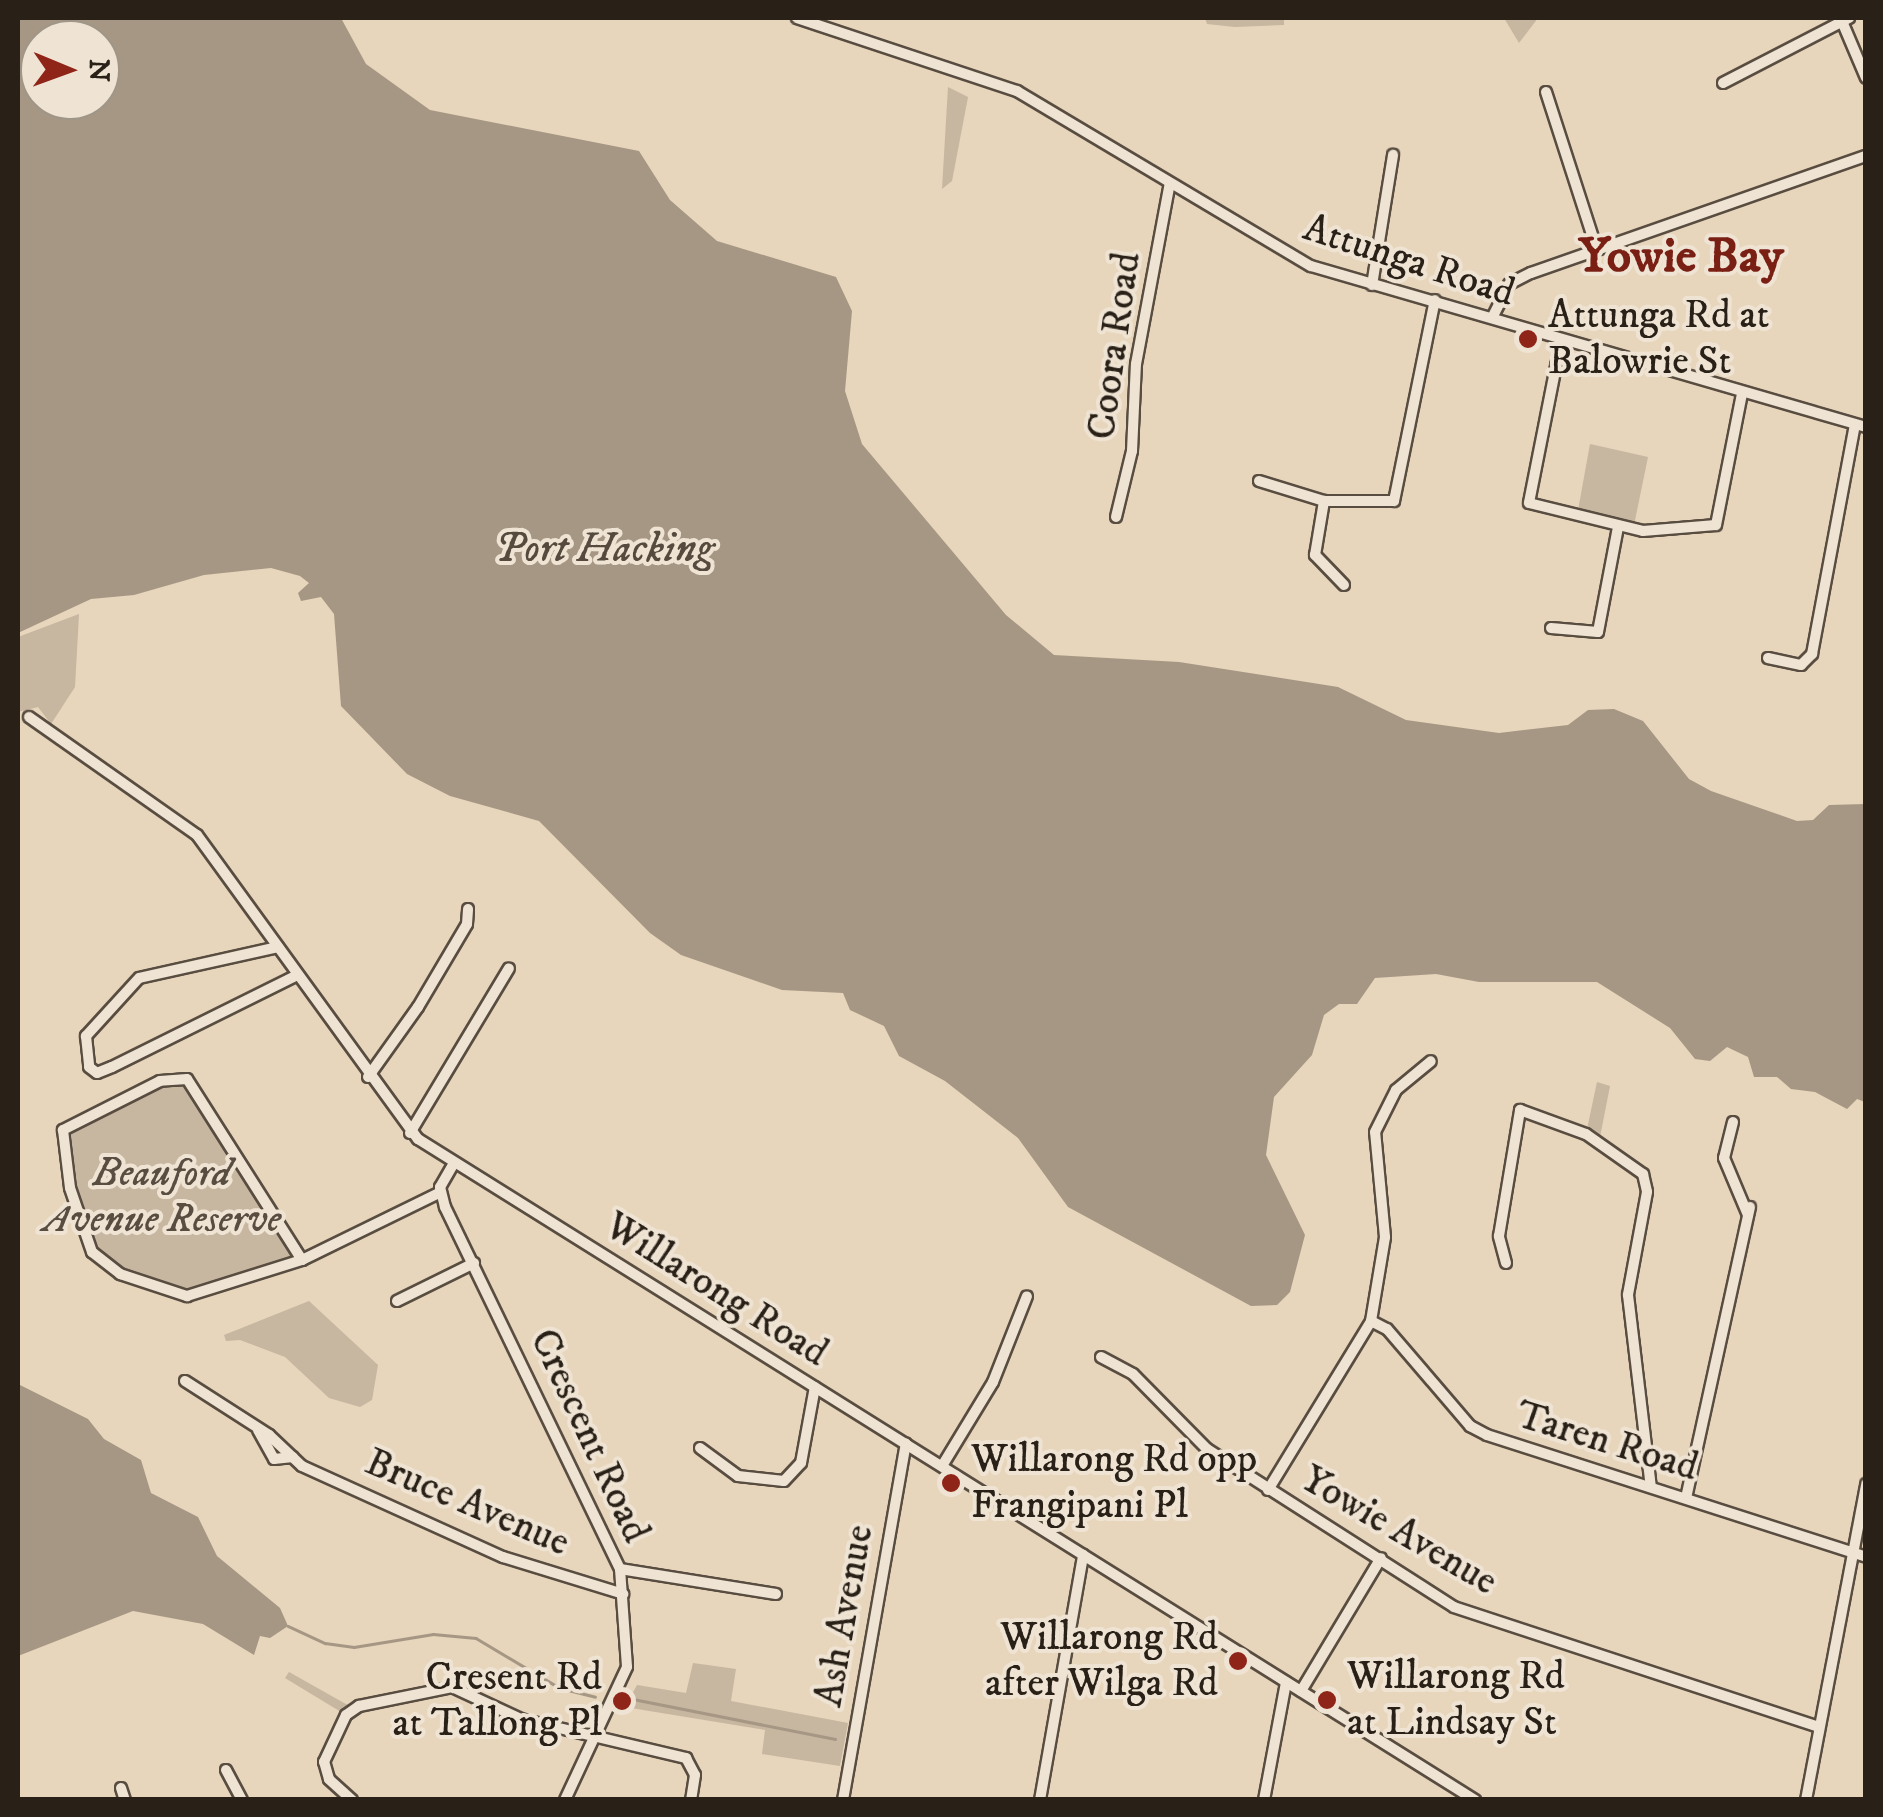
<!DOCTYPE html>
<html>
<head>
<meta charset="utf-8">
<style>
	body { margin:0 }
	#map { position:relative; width:1883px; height:1817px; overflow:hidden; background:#e7d5bc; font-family:"IM FELL DW Pica",serif }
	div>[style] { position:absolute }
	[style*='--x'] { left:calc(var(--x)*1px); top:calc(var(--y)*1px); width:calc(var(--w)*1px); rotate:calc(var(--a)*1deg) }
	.green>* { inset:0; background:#c7b6a0 }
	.water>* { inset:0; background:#a69784 }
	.stream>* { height:2.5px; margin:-1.25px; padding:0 1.25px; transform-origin:1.25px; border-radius:1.25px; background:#a69784 }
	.roads { filter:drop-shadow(2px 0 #584d40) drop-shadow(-2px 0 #584d40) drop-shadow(0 2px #584d40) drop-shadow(0 -2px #584d40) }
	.minor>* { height:10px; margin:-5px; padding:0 5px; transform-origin:5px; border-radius:5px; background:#efe4d3 }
	.dots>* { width:28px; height:28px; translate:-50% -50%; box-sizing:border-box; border:5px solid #efe4d3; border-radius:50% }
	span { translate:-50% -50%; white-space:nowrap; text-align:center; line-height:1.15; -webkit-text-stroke:8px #efe4d3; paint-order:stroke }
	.street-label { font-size:40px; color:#292017 }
	.poi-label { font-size:40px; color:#292017 }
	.left { translate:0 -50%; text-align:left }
	.right { translate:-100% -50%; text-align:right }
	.park-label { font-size:40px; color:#584d40; font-style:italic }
	.water-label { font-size:42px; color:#554a3d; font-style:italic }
	.district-label { font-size:50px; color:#7a1f14; font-weight:700 }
	.frame { position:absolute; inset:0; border:20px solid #292017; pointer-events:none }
	.north { position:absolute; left:20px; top:20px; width:100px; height:100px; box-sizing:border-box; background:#efe4d3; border:2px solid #a09688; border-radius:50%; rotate:91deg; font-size:28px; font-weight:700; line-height:40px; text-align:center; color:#292017 }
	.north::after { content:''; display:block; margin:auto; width:35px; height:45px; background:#8f2418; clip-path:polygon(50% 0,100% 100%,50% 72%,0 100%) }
</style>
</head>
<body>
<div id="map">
	<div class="green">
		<div style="clip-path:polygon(1205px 18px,1284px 18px,1284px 25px,1235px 27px,1207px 24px)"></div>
		<div style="clip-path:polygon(1504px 18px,1538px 18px,1519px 43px)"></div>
		<div style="clip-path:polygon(948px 87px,968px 97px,952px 181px,942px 189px)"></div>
		<div style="clip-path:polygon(1590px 444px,1648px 457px,1633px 530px,1577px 516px)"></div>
		<div style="clip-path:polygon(79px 614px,75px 687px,51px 724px,38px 707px,18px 712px,18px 637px)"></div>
		<div style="clip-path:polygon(172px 1081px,184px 1083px,294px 1251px,289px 1261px,182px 1292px,124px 1272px,86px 1237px,65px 1140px,74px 1126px)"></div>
		<div style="clip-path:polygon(1597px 1082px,1610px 1086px,1599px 1142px,1586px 1134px)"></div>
		<div style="clip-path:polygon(309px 1301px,378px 1365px,372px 1400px,360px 1407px,329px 1398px,285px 1357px,240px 1340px,226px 1341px,224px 1335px)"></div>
		<div style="clip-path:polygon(693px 1663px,736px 1669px,731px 1701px,848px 1723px,840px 1766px,762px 1754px,765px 1730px,625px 1707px,637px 1685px,686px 1693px)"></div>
		<div style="clip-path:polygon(289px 1672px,353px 1708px,346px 1715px,285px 1678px)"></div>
	</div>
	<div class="water">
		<div style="clip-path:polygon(evenodd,18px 18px,341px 18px,366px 64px,430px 110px,639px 151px,670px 200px,717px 241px,836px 277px,852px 311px,845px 391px,862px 444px,1006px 615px,1054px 655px,1179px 662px,1338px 687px,1406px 720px,1499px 733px,1568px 725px,1588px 710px,1614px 709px,1643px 721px,1689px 779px,1711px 791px,1797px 821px,1813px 820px,1829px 805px,1865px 804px,1865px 1102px,1857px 1099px,1847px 1109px,1815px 1092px,1791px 1089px,1777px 1077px,1754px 1077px,1748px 1057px,1727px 1047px,1710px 1061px,1695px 1059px,1670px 1028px,1597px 982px,1479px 982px,1436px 974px,1375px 978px,1357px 1004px,1339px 1004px,1324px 1015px,1312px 1055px,1274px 1097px,1266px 1155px,1305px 1235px,1290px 1292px,1277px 1305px,1251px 1306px,1068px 1207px,1018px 1138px,945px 1081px,899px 1056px,884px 1026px,850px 1010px,843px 993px,782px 990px,681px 955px,650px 933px,539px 821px,450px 796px,407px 774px,341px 706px,334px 614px,321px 597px,301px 601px,298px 593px,309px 583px,300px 576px,271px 568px,204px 575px,134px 595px,91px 599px,18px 633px,18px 18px,40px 40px,100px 40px,100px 100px,40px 100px,40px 40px)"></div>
		<div style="clip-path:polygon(18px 1384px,88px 1419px,104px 1439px,141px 1460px,151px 1493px,198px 1517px,217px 1556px,280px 1608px,288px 1626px,270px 1638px,260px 1636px,254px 1655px,203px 1624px,133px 1611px,18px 1656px)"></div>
	</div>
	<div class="stream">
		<div style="--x:288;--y:1626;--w:41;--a:24.7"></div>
		<div style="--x:325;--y:1643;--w:29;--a:8"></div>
		<div style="--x:354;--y:1647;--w:80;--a:-9.3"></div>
		<div style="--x:433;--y:1634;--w:43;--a:5.3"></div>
		<div style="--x:476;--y:1638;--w:98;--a:30.8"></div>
		<div style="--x:560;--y:1688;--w:36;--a:14"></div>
		<div style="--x:628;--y:1698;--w:211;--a:11.2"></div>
	</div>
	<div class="roads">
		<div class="minor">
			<div style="--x:797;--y:18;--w:232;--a:18.4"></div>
			<div style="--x:1017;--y:91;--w:342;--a:30.8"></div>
			<div style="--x:1311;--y:266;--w:578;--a:16.18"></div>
			<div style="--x:1841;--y:19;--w:64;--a:67"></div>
			<div style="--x:1723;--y:83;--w:142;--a:-27.3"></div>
			<div style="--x:1546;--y:92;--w:166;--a:72.1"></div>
			<div style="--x:1372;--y:285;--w:132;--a:-80.8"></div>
			<div style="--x:1492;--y:318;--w:38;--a:-63"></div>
			<div style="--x:1509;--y:284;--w:25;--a:-27"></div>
			<div style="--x:1531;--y:273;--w:355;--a:-19.3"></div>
			<div style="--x:1561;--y:341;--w:165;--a:101.2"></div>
			<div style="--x:1529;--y:503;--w:117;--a:13.8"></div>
			<div style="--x:1643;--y:531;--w:73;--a:-4.7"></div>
			<div style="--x:1716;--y:525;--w:134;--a:-78.8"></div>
			<div style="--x:1259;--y:481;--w:68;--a:17.1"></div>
			<div style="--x:1116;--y:517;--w:68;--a:-76.4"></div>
			<div style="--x:1132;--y:451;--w:87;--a:-87.4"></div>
			<div style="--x:1136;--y:364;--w:184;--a:-79.4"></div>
			<div style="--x:1344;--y:585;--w:42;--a:-134"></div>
			<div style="--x:1315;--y:555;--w:55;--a:-80.5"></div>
			<div style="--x:1324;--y:501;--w:70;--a:0"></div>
			<div style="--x:1394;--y:501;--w:205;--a:-78.5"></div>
			<div style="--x:1551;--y:628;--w:47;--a:4.9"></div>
			<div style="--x:1598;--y:632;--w:107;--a:-79.2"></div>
			<div style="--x:1768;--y:658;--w:34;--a:12"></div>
			<div style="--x:1801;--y:665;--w:16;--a:-45"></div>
			<div style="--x:1812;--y:654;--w:233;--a:-79.4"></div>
			<div style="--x:29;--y:717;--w:205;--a:35.1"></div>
			<div style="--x:197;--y:835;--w:376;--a:54"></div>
			<div style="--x:418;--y:1139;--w:1247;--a:32.02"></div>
			<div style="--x:278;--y:947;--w:142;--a:167.4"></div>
			<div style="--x:139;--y:978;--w:79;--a:132.4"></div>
			<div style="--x:86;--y:1036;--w:31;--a:84"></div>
			<div style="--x:89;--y:1067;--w:10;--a:37"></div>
			<div style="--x:97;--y:1073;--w:16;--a:-22"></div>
			<div style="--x:112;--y:1067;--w:207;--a:-26.4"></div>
			<div style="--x:368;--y:1077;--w:86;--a:-54.5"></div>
			<div style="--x:418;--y:1007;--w:96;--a:-59.4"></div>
			<div style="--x:467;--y:924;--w:15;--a:-86"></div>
			<div style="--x:1733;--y:1122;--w:37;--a:104"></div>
			<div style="--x:1724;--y:1158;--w:62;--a:67.2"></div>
			<div style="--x:410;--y:1133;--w:192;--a:-59"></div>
			<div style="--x:454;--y:1163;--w:28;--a:120"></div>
			<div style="--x:440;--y:1187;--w:21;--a:76"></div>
			<div style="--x:445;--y:1207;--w:402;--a:64.2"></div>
			<div style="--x:620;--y:1569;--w:98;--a:85.9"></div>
			<div style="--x:627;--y:1667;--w:147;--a:115"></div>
			<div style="--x:302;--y:1260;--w:214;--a:-122.4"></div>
			<div style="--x:187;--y:1079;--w:27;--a:176"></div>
			<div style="--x:160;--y:1081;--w:109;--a:153.2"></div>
			<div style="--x:63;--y:1130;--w:58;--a:83.1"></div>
			<div style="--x:70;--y:1188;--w:68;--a:71"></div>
			<div style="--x:92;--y:1252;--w:36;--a:38"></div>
			<div style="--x:120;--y:1274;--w:71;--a:18.2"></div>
			<div style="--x:187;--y:1296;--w:121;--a:-17.4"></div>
			<div style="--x:302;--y:1260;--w:153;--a:-26.1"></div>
			<div style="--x:1506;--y:1263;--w:28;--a:-105"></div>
			<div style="--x:1499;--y:1236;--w:128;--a:-80.5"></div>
			<div style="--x:1520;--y:1110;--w:70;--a:20"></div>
			<div style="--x:1586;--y:1134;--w:70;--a:35.1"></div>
			<div style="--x:1643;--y:1174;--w:18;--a:77"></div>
			<div style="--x:1647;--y:1192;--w:105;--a:100.5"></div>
			<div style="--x:1628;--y:1295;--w:193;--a:83.2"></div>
			<div style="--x:397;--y:1301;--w:86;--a:-26.3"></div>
			<div style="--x:1371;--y:1321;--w:18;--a:27"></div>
			<div style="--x:1387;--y:1329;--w:128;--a:49.4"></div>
			<div style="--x:1470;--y:1426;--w:19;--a:28"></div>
			<div style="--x:1487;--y:1435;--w:398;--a:17.8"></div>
			<div style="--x:1101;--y:1357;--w:36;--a:28"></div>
			<div style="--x:1133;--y:1374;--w:105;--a:45.4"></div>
			<div style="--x:1207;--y:1449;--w:293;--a:32.6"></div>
			<div style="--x:1454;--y:1607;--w:384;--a:18.2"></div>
			<div style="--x:185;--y:1381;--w:100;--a:32.7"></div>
			<div style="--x:269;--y:1435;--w:45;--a:43.2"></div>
			<div style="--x:302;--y:1466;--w:221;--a:24.4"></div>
			<div style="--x:503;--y:1557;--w:126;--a:17.1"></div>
			<div style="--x:258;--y:1430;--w:33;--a:61"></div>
			<div style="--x:274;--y:1459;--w:19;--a:-6"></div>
			<div style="--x:700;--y:1448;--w:47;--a:36.4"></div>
			<div style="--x:738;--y:1476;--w:46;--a:6.2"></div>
			<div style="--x:784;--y:1481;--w:25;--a:-47"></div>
			<div style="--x:801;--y:1463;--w:77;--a:-79.6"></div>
			<div style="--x:942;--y:1466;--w:98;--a:-58.7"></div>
			<div style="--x:993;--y:1382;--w:92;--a:-68.4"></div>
			<div style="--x:1268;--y:1490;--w:198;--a:-58.6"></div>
			<div style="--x:1371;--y:1321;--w:85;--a:-80.5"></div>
			<div style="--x:1385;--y:1237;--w:105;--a:-95.4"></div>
			<div style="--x:1375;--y:1132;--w:47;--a:-63.4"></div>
			<div style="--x:1396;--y:1090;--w:45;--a:-39.6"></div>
			<div style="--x:1686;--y:1498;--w:298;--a:-77.6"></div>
			<div style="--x:620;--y:1569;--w:158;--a:9.1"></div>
			<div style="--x:1301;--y:1691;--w:155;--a:-59"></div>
			<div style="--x:226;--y:1770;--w:34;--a:62"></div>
			<div style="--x:121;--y:1788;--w:13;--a:72"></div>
			<div style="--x:352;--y:1800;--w:31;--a:-138"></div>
			<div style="--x:329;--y:1779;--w:18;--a:-106"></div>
			<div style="--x:324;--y:1762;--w:52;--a:-64.9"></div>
			<div style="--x:346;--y:1715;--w:16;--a:-35"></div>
			<div style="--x:359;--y:1706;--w:95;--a:-11.5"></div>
			<div style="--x:452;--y:1687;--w:76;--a:24.9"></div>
			<div style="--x:521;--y:1719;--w:170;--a:13.3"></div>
			<div style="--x:686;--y:1758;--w:19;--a:62"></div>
			<div style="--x:695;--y:1775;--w:25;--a:99"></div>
			<div style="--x:843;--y:1800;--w:362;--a:-80"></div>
			<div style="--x:1040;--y:1800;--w:249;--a:-80"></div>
			<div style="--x:1264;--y:1800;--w:120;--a:-79.4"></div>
			<div style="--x:1806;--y:1800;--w:322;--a:-79.2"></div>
		</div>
	</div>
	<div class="dots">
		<div style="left:1528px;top:339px;background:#8f2418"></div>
		<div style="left:951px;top:1483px;background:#8f2418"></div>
		<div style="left:1238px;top:1661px;background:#8f2418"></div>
		<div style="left:1327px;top:1700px;background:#8f2418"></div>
		<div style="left:622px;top:1701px;background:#8f2418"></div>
	</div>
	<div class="street-label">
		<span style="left:1409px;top:261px;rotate:18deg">Attunga Road</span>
		<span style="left:1115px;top:346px;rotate:-82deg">Coora Road</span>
		<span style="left:716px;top:1290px;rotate:32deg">Willarong Road</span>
		<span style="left:589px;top:1436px;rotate:65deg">Crescent Road</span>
		<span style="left:1607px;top:1442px;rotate:17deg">Taren Road</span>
		<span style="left:467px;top:1503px;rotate:23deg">Bruce Avenue</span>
		<span style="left:1399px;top:1531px;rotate:30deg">Yowie Avenue</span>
		<span style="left:845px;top:1616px;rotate:-80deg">Ash Avenue</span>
	</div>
	<div class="poi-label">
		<span class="left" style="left:1548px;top:339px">Attunga Rd at<br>Balowrie St</span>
		<span class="left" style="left:971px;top:1483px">Willarong Rd opp<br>Frangipani Pl</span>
		<span class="right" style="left:1218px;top:1661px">Willarong Rd<br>after Wilga Rd</span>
		<span class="left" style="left:1347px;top:1700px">Willarong Rd<br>at Lindsay St</span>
		<span class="right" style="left:602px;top:1701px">Cresent Rd<br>at Tallong Pl</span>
	</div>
	<div class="park-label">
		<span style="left:162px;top:1197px">Beauford<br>Avenue Reserve</span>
	</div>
	<div class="water-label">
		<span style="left:604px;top:549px">Port Hacking</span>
	</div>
	<div class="district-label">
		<span style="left:1681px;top:257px">Yowie Bay</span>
	</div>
	<div class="frame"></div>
	<div class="north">N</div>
</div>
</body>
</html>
